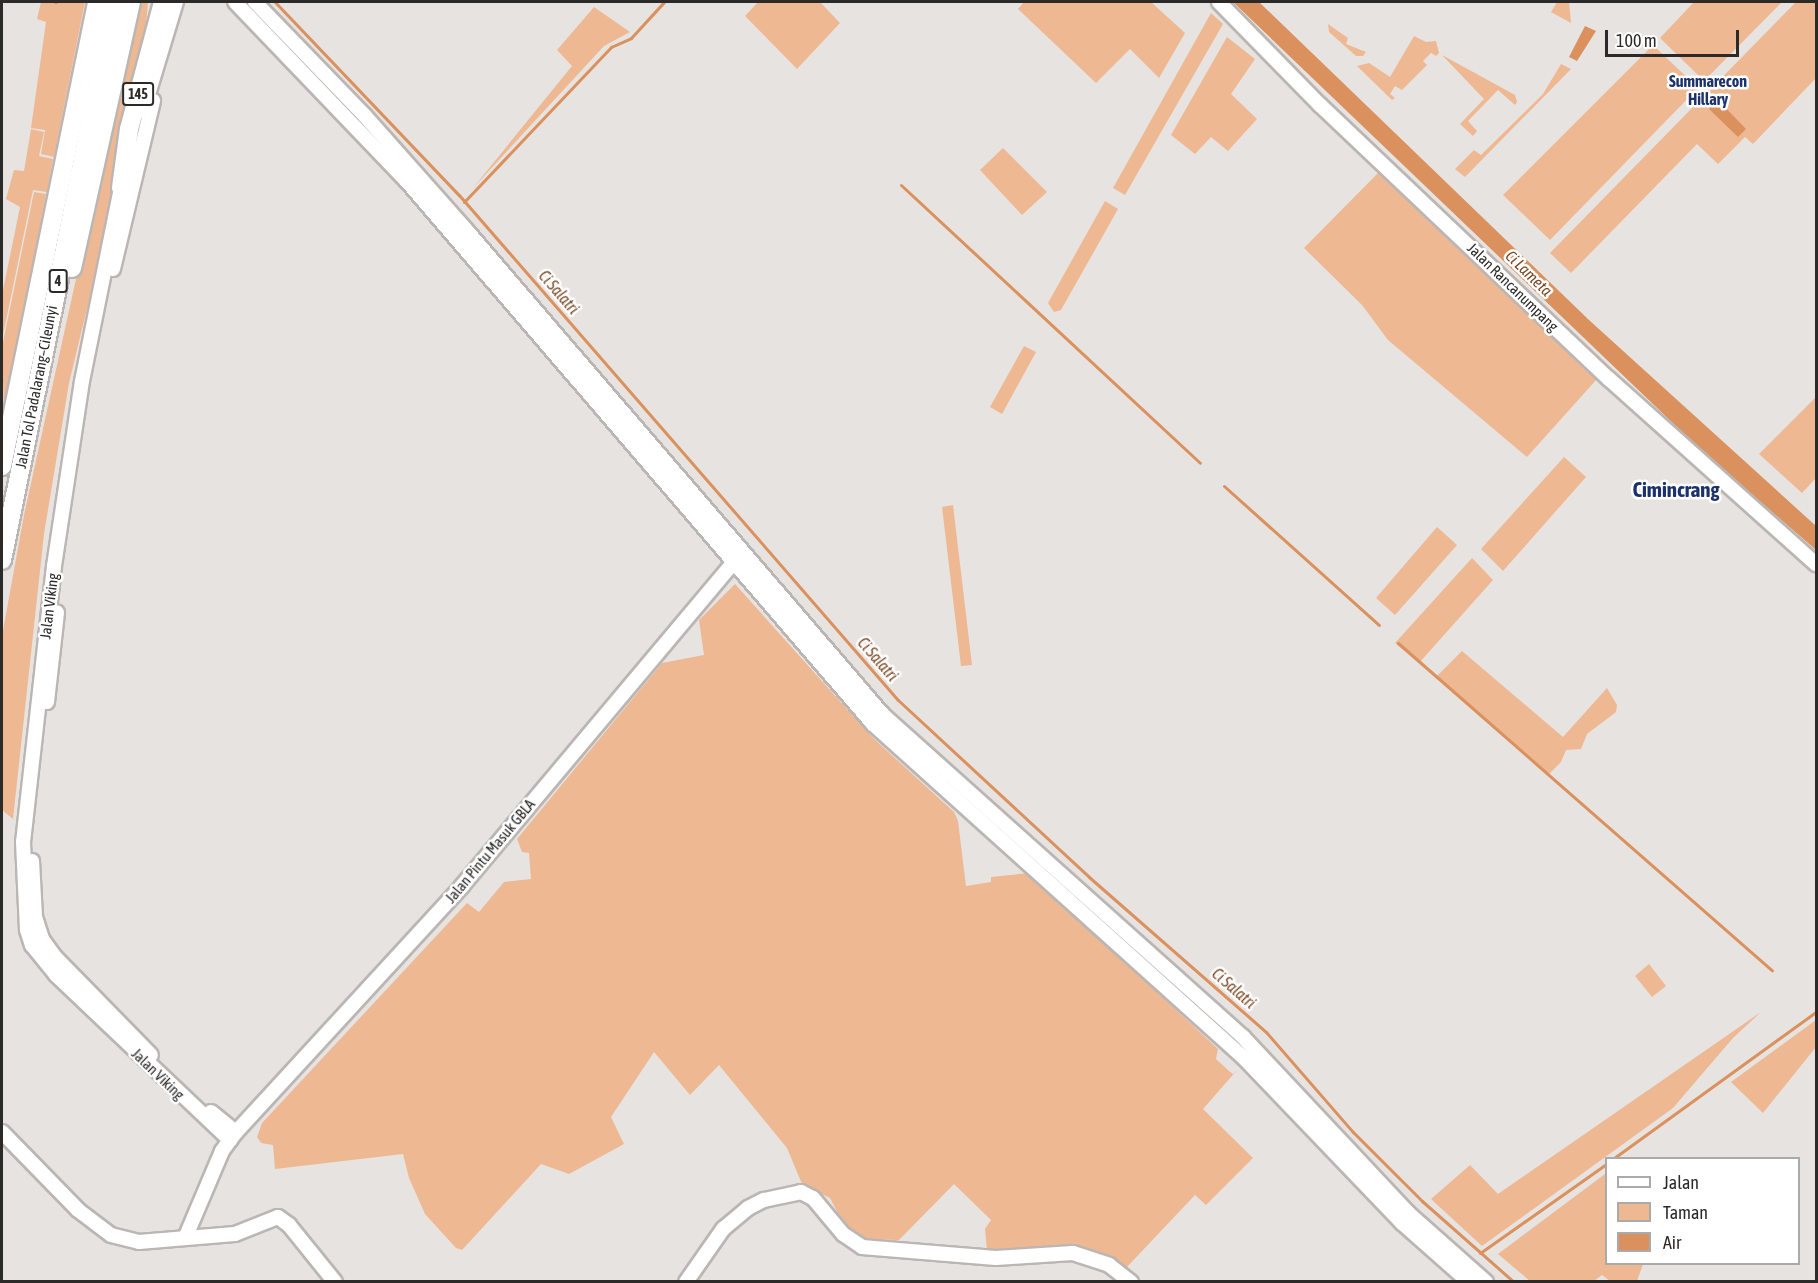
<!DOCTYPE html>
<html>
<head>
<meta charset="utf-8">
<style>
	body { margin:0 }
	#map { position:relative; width:1818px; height:1283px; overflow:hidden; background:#e7e3e0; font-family:"Asap Condensed",sans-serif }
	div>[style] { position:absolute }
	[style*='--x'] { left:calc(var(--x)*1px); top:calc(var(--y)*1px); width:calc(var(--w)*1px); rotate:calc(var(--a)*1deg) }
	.green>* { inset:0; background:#eeb893 }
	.water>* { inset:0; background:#da915d }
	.stream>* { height:3px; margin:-1.5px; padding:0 1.5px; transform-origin:1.5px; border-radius:1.5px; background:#da915d }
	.roads { filter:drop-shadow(2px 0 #bbb6b3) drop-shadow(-2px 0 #bbb6b3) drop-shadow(0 2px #bbb6b3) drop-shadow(0 -2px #bbb6b3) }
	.secondary>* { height:14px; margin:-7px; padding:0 7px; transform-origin:7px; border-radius:7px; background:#fff }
	.highway>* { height:18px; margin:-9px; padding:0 9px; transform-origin:9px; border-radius:9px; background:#fff }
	span { translate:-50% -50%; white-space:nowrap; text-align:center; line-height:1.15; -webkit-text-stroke:5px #fff; paint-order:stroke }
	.shield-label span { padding:2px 4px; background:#fff; border:2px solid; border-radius:4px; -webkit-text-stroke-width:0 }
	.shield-label { font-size:14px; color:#2c2a29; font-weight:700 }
	.street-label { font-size:15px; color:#2c2a29 }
	.neighbourhood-label { font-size:16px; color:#1d326a; font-weight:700 }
	.water-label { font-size:16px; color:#794822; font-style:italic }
	.district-label { font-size:21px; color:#1d326a; font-weight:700 }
	.frame { position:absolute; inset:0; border:3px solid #2c2a29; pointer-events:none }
	.legend { position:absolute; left:1605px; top:1157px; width:195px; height:108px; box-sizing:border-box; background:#fff; border:2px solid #abaaa9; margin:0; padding:8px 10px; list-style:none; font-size:18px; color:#2c2a29 }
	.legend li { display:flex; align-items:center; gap:12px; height:30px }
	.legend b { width:30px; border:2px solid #abaaa9 }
	.scale { position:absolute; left:1605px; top:30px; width:134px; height:27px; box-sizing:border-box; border:3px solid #2c2a29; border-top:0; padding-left:8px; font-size:18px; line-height:21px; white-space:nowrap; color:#2c2a29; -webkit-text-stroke:4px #fff; paint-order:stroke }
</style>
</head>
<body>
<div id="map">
	<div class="green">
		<div style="clip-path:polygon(41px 2px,85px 2px,54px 157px,41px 154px,45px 130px,31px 128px,46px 22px,37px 19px)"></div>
		<div style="clip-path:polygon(137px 2px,148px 2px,146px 24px,99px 259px,69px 383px,44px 534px,13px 819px,2px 810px,2px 636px,24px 515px)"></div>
		<div style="clip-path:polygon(758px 2px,820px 2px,840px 23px,797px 69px,745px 16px)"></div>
		<div style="clip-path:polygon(1024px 2px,1151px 2px,1185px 33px,1159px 78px,1130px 49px,1096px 83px,1018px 9px)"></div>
		<div style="clip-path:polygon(1557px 2px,1569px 2px,1571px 23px,1551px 12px)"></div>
		<div style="clip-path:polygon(1694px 2px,1782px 2px,1704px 81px,1660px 38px)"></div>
		<div style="clip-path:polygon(1796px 2px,1816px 2px,1816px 78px,1753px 144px,1745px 137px,1718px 164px,1697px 144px,1571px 273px,1550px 253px)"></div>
		<div style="clip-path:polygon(594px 7px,630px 32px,604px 46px,473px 188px,572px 66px,557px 50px)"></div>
		<div style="clip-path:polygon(1211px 13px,1223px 24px,1125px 195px,1113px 188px)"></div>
		<div style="clip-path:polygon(1328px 24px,1348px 38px,1346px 44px,1366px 52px,1363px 56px,1356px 56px,1329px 32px)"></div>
		<div style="clip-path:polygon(1414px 36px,1426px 42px,1436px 41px,1439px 53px,1436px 56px,1431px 53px,1423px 61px,1427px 65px,1402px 90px,1395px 86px,1390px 94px,1395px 98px,1392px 100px,1357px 66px,1369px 63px,1390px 77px)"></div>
		<div style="clip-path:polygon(1227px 37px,1255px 59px,1231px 94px,1257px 119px,1228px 151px,1211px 137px,1195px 154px,1171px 135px)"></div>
		<div style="clip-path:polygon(1653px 45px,1698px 88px,1550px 240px,1503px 195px)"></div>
		<div style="clip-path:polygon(1442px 55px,1515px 95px,1517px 102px,1515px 105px,1498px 90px,1468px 121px,1477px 131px,1473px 136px,1460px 124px,1484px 99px)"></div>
		<div style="clip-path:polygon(1561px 64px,1571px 69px,1465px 177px,1455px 169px,1474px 150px,1481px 155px,1543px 94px)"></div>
		<div style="clip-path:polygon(31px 129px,44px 132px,39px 156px,53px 159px,47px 192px,33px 190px,2px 340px,2px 295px,20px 207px,6px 199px,14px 170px,24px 171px)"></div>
		<div style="clip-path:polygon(1003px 148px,1047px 192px,1022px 215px,980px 170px)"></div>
		<div style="clip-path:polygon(1379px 172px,1597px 379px,1527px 457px,1388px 340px,1362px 305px,1304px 248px)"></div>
		<div style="clip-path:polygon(34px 192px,46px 194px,4px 414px,2px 347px)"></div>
		<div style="clip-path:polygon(1105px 201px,1118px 209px,1061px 310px,1054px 312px,1048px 303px)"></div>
		<div style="clip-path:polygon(1024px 346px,1036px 352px,1002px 414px,990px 407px)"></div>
		<div style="clip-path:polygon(1816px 397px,1816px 478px,1802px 493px,1759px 454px)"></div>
		<div style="clip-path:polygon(1564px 457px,1586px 477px,1503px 571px,1481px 549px)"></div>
		<div style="clip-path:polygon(953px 505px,972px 665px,961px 666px,942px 507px)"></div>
		<div style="clip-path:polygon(1437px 527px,1457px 545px,1395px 615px,1376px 598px)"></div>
		<div style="clip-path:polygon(1472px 558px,1493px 580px,1419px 663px,1395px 643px)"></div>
		<div style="clip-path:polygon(735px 584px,873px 738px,954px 812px,958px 821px,966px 886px,991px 882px,991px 877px,1029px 873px,1218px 1049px,1216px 1059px,1229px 1071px,1233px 1074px,1238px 1069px,1203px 1109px,1253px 1158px,1206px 1205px,1195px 1195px,1126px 1268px,1108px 1256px,1086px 1248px,987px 1251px,985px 1229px,991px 1220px,954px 1184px,899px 1240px,859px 1239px,842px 1221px,830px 1198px,802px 1184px,787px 1148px,719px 1065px,690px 1095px,654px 1052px,611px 1117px,624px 1144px,569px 1174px,541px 1164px,462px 1250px,456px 1248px,425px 1214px,409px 1178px,403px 1154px,275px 1169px,273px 1145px,261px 1143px,257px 1137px,262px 1123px,467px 903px,479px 912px,504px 882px,531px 879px,529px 853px,522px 852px,517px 839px,662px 663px,704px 655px,699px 620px)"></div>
		<div style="clip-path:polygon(1462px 651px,1563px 737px,1607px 688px,1617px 705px,1616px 712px,1587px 734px,1581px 749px,1566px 750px,1561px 762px,1549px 774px,1437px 676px)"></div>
		<div style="clip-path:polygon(1649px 964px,1666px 986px,1652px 997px,1635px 976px)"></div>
		<div style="clip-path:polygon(1761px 1012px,1733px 1038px,1673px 1108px,1482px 1246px,1431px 1199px,1470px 1165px,1498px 1194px)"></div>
		<div style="clip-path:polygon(1816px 1020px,1816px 1047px,1763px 1113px,1731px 1082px)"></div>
		<div style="clip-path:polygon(1605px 1174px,1606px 1264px,1643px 1264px,1637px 1281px,1610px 1281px,1602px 1275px,1594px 1281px,1530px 1281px,1498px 1254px)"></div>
	</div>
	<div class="water">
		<div style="clip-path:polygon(1233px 2px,1259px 2px,1589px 320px,1816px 526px,1816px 550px,1703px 452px)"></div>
		<div style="clip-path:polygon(1585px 26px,1596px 31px,1577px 61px,1569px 57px)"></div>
		<div style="clip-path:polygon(1718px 100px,1746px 129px,1738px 137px,1709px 109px)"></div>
	</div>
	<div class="stream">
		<div style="--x:55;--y:2;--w:1;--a:0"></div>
		<div style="--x:275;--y:2;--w:267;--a:46.4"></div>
		<div style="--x:459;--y:195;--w:669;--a:49"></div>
		<div style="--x:898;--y:700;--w:260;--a:42.8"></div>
		<div style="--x:1089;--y:877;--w:235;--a:41.2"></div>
		<div style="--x:1266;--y:1032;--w:133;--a:49"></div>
		<div style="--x:1353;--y:1132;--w:98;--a:45"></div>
		<div style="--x:1422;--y:1201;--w:123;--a:41.4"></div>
		<div style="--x:901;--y:185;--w:408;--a:42.9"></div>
		<div style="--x:464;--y:202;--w:214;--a:-46.5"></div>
		<div style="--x:611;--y:47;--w:22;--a:-24"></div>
		<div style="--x:631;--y:38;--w:49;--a:-47.5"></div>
		<div style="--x:1224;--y:486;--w:208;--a:41.9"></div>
		<div style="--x:1398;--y:643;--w:497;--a:41.2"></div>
		<div style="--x:1614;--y:1158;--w:249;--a:-35.9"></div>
		<div style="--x:1480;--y:1253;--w:154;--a:-35.2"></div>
	</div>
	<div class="roads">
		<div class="secondary">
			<div style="--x:235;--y:2;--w:245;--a:46.2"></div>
			<div style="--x:405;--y:179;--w:718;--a:49.35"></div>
			<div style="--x:873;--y:724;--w:498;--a:42"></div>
			<div style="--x:1243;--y:1057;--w:230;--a:46.2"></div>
			<div style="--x:1402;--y:1223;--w:89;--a:41.4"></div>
			<div style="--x:255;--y:2;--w:158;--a:46"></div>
			<div style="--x:365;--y:116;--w:154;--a:48.4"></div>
			<div style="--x:467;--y:231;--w:638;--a:49.32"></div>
			<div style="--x:883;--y:715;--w:483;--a:41.8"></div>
			<div style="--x:1243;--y:1037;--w:241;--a:46.8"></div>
			<div style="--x:1408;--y:1213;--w:104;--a:41.5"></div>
			<div style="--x:1219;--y:2;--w:144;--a:45.6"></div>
			<div style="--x:1320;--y:105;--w:398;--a:43.5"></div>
			<div style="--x:1609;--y:379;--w:278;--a:41.8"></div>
			<div style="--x:143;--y:111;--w:114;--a:-73.2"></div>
			<div style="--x:123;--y:178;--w:207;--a:101.4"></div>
			<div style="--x:82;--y:381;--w:187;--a:98.6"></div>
			<div style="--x:54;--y:566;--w:278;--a:96.4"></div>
			<div style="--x:23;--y:842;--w:88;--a:87.4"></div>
			<div style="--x:27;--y:930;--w:16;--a:72"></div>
			<div style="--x:32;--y:945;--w:38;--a:51"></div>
			<div style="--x:56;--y:975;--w:240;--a:43.5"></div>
			<div style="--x:113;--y:269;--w:173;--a:-76.6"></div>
			<div style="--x:47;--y:702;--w:90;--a:-83.6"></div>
			<div style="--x:32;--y:861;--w:56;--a:86.9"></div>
			<div style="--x:35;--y:917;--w:23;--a:72"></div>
			<div style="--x:42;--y:939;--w:22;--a:54"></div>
			<div style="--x:55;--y:957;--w:137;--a:45.6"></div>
			<div style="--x:211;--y:1112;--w:32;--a:39"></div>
			<div style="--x:2;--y:1132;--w:109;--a:45.7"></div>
			<div style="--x:78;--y:1210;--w:41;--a:37.1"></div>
			<div style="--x:111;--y:1235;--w:29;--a:14"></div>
			<div style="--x:139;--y:1242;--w:96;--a:-4.8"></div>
			<div style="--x:235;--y:1234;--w:46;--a:-21.6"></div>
			<div style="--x:278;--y:1217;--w:14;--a:36"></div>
			<div style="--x:289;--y:1225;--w:73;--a:51.1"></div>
			<div style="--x:186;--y:1236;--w:92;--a:-67"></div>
			<div style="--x:222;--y:1151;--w:24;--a:-54"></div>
			<div style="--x:236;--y:1132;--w:334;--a:-47.4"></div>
			<div style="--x:462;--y:886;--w:429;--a:-50"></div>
			<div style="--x:686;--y:1282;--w:65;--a:-55.1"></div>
			<div style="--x:723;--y:1229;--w:33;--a:-40"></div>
			<div style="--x:748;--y:1208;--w:18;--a:-27"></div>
			<div style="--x:764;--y:1200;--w:38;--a:-12"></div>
			<div style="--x:801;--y:1192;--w:13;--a:27"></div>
			<div style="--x:813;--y:1198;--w:47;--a:50.2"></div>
			<div style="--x:843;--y:1234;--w:23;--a:34"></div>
			<div style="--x:862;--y:1247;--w:134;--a:4.7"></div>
			<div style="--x:996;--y:1258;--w:77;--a:-3.7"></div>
			<div style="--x:1073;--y:1253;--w:38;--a:18"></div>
			<div style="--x:1109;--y:1265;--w:28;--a:38"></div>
		</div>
		<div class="highway">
			<div style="--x:121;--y:188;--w:60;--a:-82.3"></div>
			<div style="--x:129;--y:129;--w:131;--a:-75"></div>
			<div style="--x:72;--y:268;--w:272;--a:-77.5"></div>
			<div style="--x:2;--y:466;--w:474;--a:-78.4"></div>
			<div style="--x:2;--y:560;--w:569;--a:-78.55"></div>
		</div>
	</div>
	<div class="shield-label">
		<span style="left:138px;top:94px">145</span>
		<span style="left:58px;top:281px">4</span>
	</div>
	<div class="street-label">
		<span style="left:1513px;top:287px;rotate:44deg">Jalan Rancanumpang</span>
		<span style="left:36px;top:387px;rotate:-79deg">Jalan Tol Padalarang–Cileunyi</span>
		<span style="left:49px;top:606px;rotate:-83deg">Jalan Viking</span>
		<span style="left:490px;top:851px;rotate:-50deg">Jalan Pintu Masuk GBLA</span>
		<span style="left:158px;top:1074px;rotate:44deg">Jalan Viking</span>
	</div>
	<div class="neighbourhood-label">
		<span style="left:1708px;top:90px">Summarecon<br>Hillary</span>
	</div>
	<div class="water-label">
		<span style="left:1529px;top:273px;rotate:44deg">Ci Lameta</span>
		<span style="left:559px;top:292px;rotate:49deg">Ci Salatri</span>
		<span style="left:878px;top:659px;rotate:49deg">Ci Salatri</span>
		<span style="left:1234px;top:988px;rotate:41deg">Ci Salatri</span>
	</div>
	<div class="district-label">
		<span style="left:1676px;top:489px">Cimincrang</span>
	</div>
	<div class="frame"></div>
	<ul class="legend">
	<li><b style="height:8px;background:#fff"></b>Jalan</li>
	<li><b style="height:16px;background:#eeb893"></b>Taman</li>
	<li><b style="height:16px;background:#da915d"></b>Air</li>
	</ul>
	<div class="scale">100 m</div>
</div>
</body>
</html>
